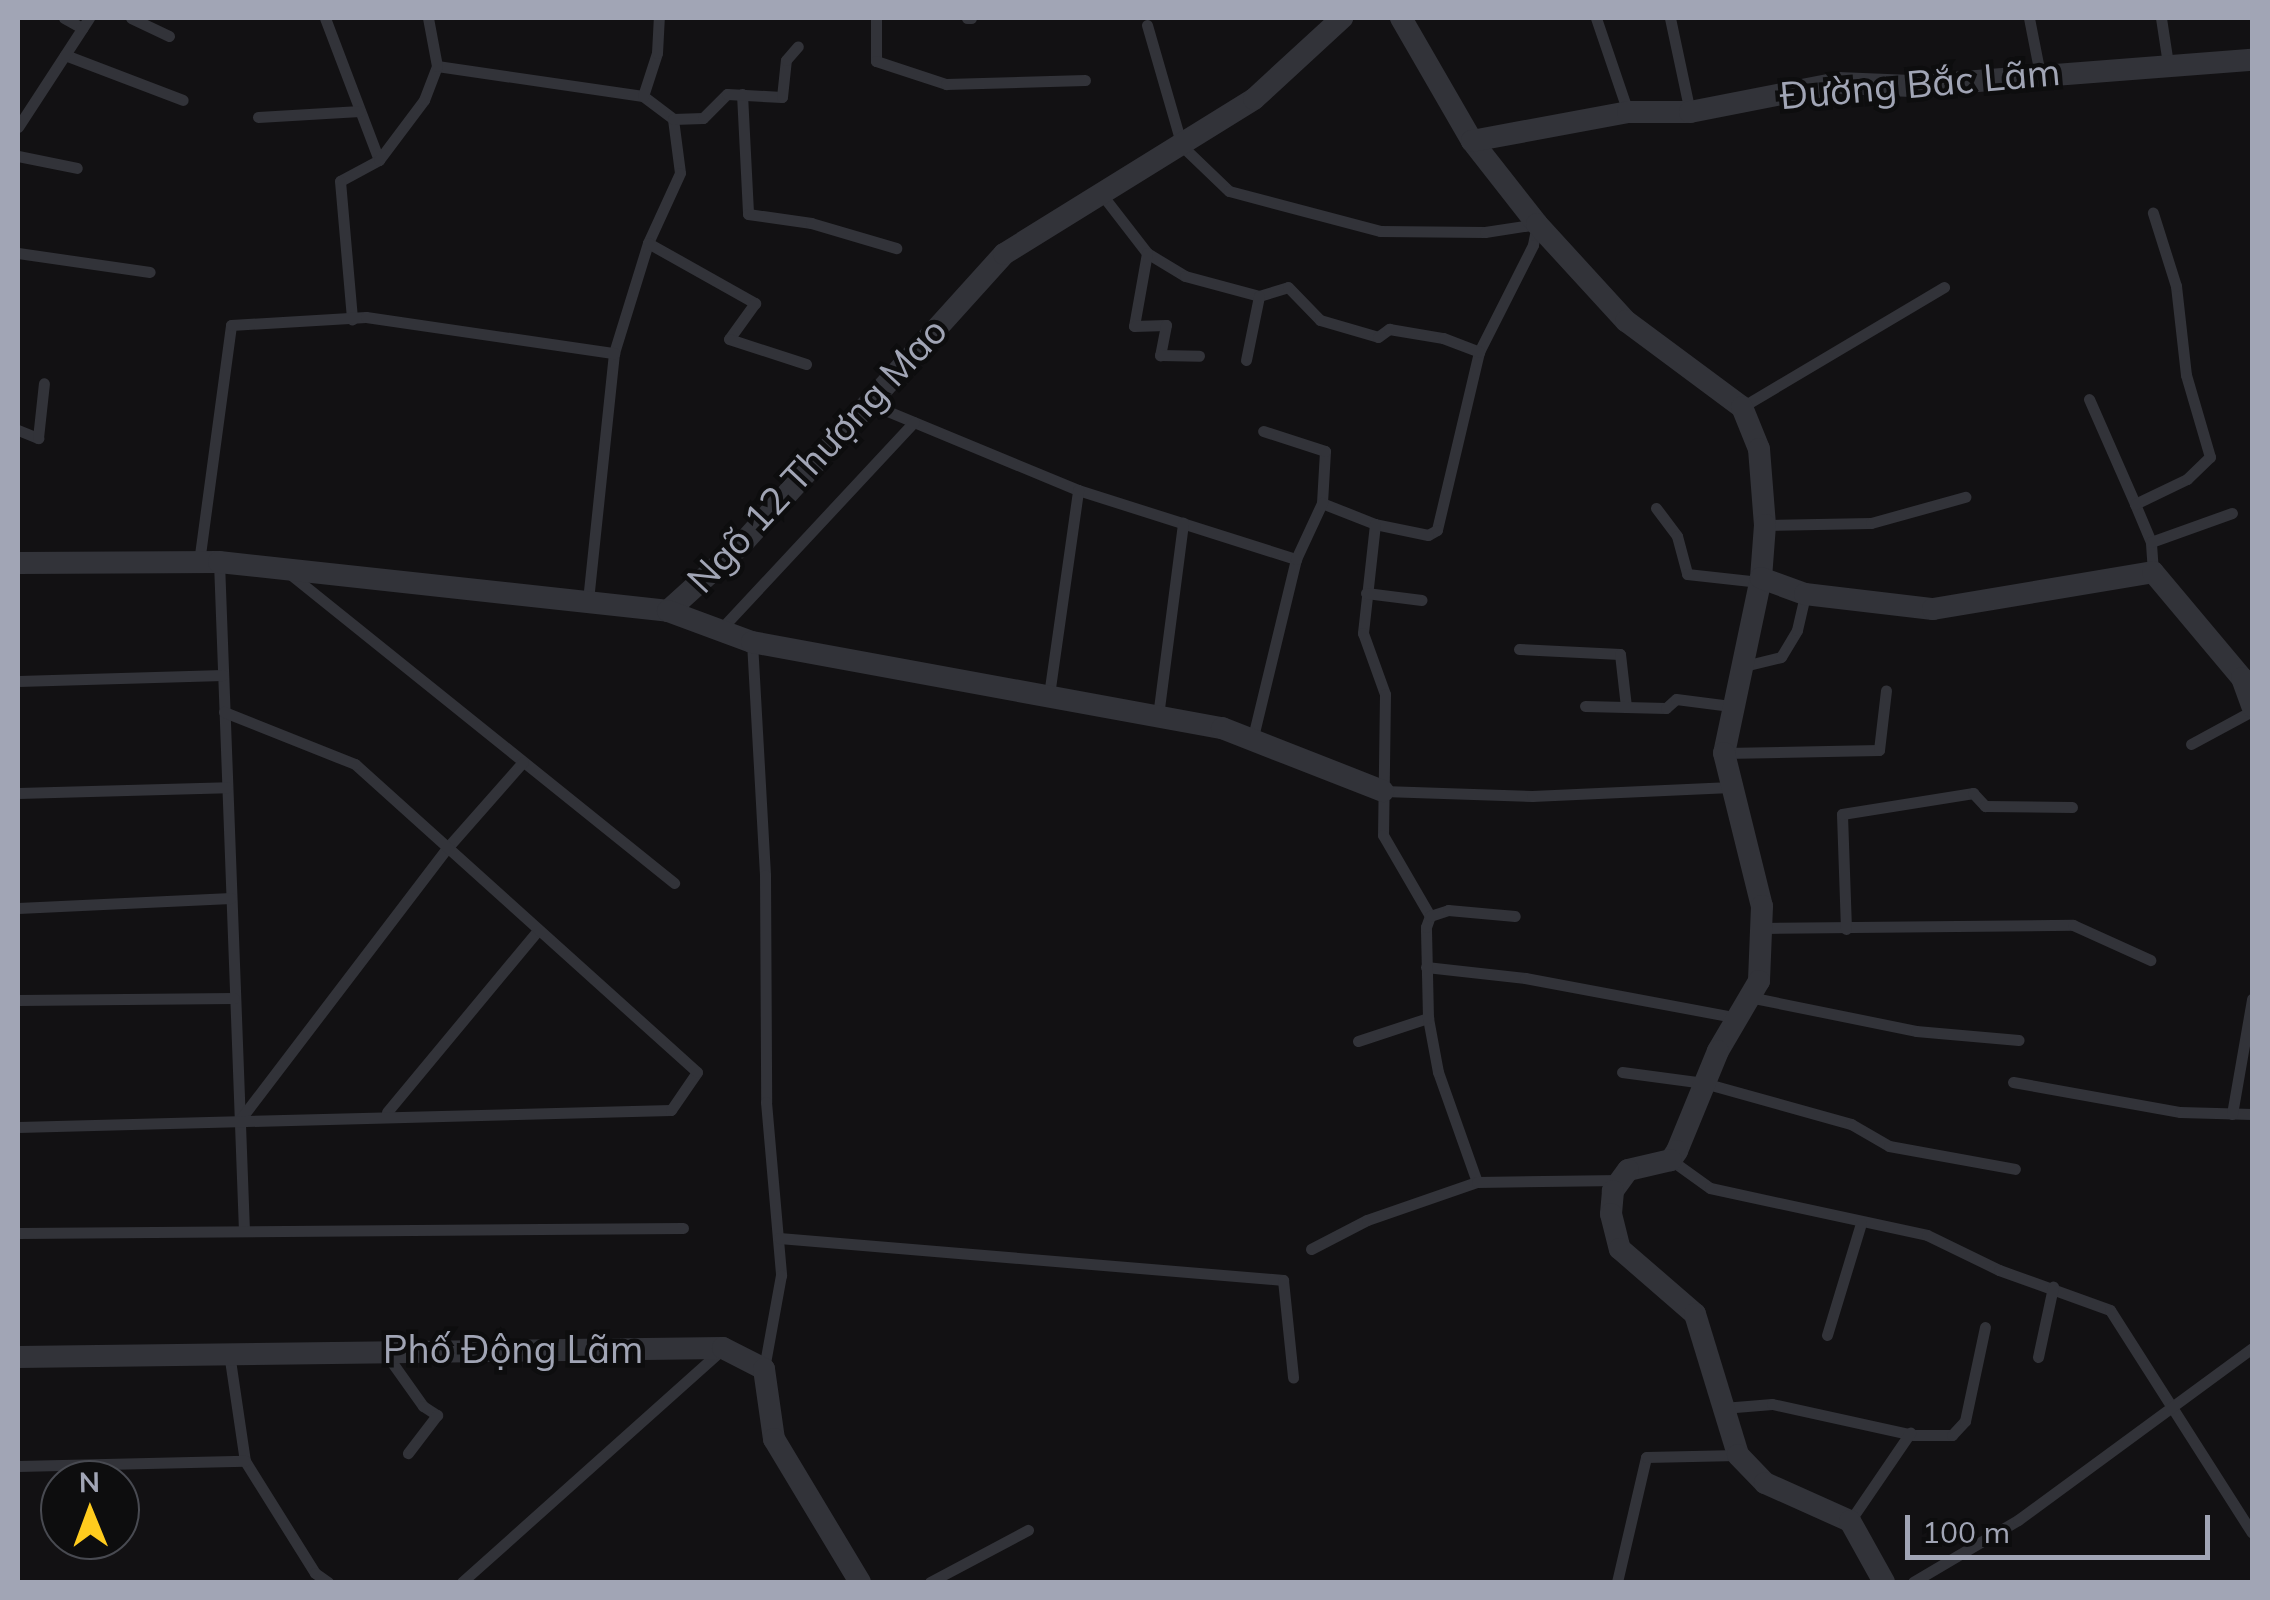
<!DOCTYPE html>
<html>
<head>
<meta charset="utf-8">
<style>
	body { margin:0 }
	#map { position:relative; width:2270px; height:1600px; overflow:hidden; background:#121113; font-family:Mulish,sans-serif }
	div>[style] { position:absolute }
	[style*='--x'] { left:calc(var(--x)*1px); top:calc(var(--y)*1px); width:calc(var(--w)*1px); rotate:calc(var(--a)*1deg) }
	.lane>* { height:11px; margin:-5.5px; padding:0 5.5px; transform-origin:5.5px; border-radius:5.5px; background:#323339 }
	.street>* { height:22px; margin:-11px; padding:0 11px; transform-origin:11px; border-radius:11px; background:#323339 }
	span { translate:-50% -50%; white-space:nowrap; text-align:center; line-height:1.15; -webkit-text-stroke:9px #0d0d0e; paint-order:stroke }
	.street-label { font-size:38px; color:#a1a5b5 }
	.frame { position:absolute; inset:0; border:20px solid #a1a5b5; pointer-events:none }
	.north { position:absolute; left:40px; top:1460px; width:100px; height:100px; box-sizing:border-box; background:#0d0d0e; border:2px solid #484a51; border-radius:50%; rotate:359deg; font-size:28px; font-weight:700; line-height:40px; text-align:center; color:#a1a5b5 }
	.north::after { content:''; display:block; margin:auto; width:35px; height:45px; background:#ffcc1e; clip-path:polygon(50% 0,100% 100%,50% 72%,0 100%) }
	.scale { position:absolute; left:1905px; top:1515px; width:305px; height:45px; box-sizing:border-box; border:5px solid #a1a5b5; border-top:0; padding-left:12px; font-size:30px; line-height:35px; white-space:nowrap; color:#a1a5b5; -webkit-text-stroke:8px #0d0d0e; paint-order:stroke }
</style>
</head>
<body>
<div id="map">
	<div class="lane">
		<div style="--x:64;--y:18;--w:21;--a:29"></div>
		<div style="--x:131;--y:18;--w:42;--a:25.3"></div>
		<div style="--x:325;--y:18;--w:152;--a:69.2"></div>
		<div style="--x:379;--y:160;--w:44;--a:151.7"></div>
		<div style="--x:340;--y:181;--w:139;--a:85"></div>
		<div style="--x:876;--y:18;--w:43;--a:90"></div>
		<div style="--x:876;--y:61;--w:74;--a:18.2"></div>
		<div style="--x:946;--y:84;--w:139;--a:-1.6"></div>
		<div style="--x:967;--y:18;--w:4;--a:0"></div>
		<div style="--x:1596;--y:18;--w:99;--a:71.2"></div>
		<div style="--x:1670;--y:18;--w:96;--a:78"></div>
		<div style="--x:2029;--y:18;--w:57;--a:78.9"></div>
		<div style="--x:2161;--y:18;--w:47;--a:81.3"></div>
		<div style="--x:1147;--y:25;--w:126;--a:73.9"></div>
		<div style="--x:1182;--y:146;--w:65;--a:43.8"></div>
		<div style="--x:1229;--y:191;--w:156;--a:14.8"></div>
		<div style="--x:1380;--y:231;--w:105;--a:0.5"></div>
		<div style="--x:1485;--y:232;--w:53;--a:-8.7"></div>
		<div style="--x:1537;--y:224;--w:21;--a:101"></div>
		<div style="--x:1533;--y:245;--w:120;--a:116.8"></div>
		<div style="--x:1479;--y:352;--w:183;--a:103.3"></div>
		<div style="--x:1437;--y:530;--w:10;--a:151"></div>
		<div style="--x:1428;--y:535;--w:54;--a:-168.3"></div>
		<div style="--x:1375;--y:524;--w:57;--a:-158.4"></div>
		<div style="--x:1322;--y:503;--w:52;--a:-86.7"></div>
		<div style="--x:1325;--y:451;--w:65;--a:-162.1"></div>
		<div style="--x:65;--y:55;--w:126;--a:20.9"></div>
		<div style="--x:437;--y:66;--w:208;--a:8.3"></div>
		<div style="--x:643;--y:96;--w:38;--a:37"></div>
		<div style="--x:673;--y:119;--w:54;--a:82.6"></div>
		<div style="--x:680;--y:173;--w:77;--a:114.6"></div>
		<div style="--x:648;--y:243;--w:115;--a:107.2"></div>
		<div style="--x:614;--y:353;--w:248;--a:96"></div>
		<div style="--x:742;--y:94;--w:120;--a:87.1"></div>
		<div style="--x:748;--y:214;--w:64;--a:8.1"></div>
		<div style="--x:811;--y:223;--w:89;--a:16.4"></div>
		<div style="--x:643;--y:96;--w:45;--a:-72"></div>
		<div style="--x:657;--y:53;--w:35;--a:-87"></div>
		<div style="--x:258;--y:117;--w:102;--a:-3.4"></div>
		<div style="--x:673;--y:119;--w:30;--a:-2"></div>
		<div style="--x:703;--y:118;--w:34;--a:-45"></div>
		<div style="--x:727;--y:94;--w:55;--a:3.1"></div>
		<div style="--x:782;--y:97;--w:37;--a:-84"></div>
		<div style="--x:786;--y:60;--w:18;--a:-49"></div>
		<div style="--x:18;--y:127;--w:130;--a:-56.9"></div>
		<div style="--x:18;--y:156;--w:60;--a:11.5"></div>
		<div style="--x:379;--y:160;--w:75;--a:-53.1"></div>
		<div style="--x:424;--y:100;--w:36;--a:-69"></div>
		<div style="--x:437;--y:66;--w:49;--a:-100.6"></div>
		<div style="--x:1103;--y:196;--w:72;--a:52.3"></div>
		<div style="--x:1147;--y:253;--w:44;--a:31.2"></div>
		<div style="--x:1185;--y:276;--w:77;--a:15.1"></div>
		<div style="--x:1259;--y:296;--w:30;--a:-17"></div>
		<div style="--x:1288;--y:287;--w:46;--a:45.9"></div>
		<div style="--x:1320;--y:320;--w:60;--a:16.3"></div>
		<div style="--x:1378;--y:337;--w:14;--a:-36"></div>
		<div style="--x:1389;--y:329;--w:55;--a:9.5"></div>
		<div style="--x:1443;--y:338;--w:39;--a:21"></div>
		<div style="--x:648;--y:243;--w:123;--a:29.3"></div>
		<div style="--x:755;--y:303;--w:44;--a:125.8"></div>
		<div style="--x:729;--y:339;--w:81;--a:18"></div>
		<div style="--x:18;--y:253;--w:133;--a:8.2"></div>
		<div style="--x:1147;--y:253;--w:74;--a:100.1"></div>
		<div style="--x:1134;--y:326;--w:32;--a:-2"></div>
		<div style="--x:1166;--y:325;--w:31;--a:101"></div>
		<div style="--x:1160;--y:355;--w:39;--a:1"></div>
		<div style="--x:1246;--y:360;--w:65;--a:-78.5"></div>
		<div style="--x:2089;--y:399;--w:115;--a:66.3"></div>
		<div style="--x:868;--y:403;--w:227;--a:22.5"></div>
		<div style="--x:1078;--y:490;--w:229;--a:17.6"></div>
		<div style="--x:1742;--y:407;--w:235;--a:-30.7"></div>
		<div style="--x:18;--y:430;--w:22;--a:22"></div>
		<div style="--x:38;--y:438;--w:55;--a:-83.8"></div>
		<div style="--x:1656;--y:508;--w:35;--a:53"></div>
		<div style="--x:1677;--y:536;--w:39;--a:75"></div>
		<div style="--x:1687;--y:574;--w:73;--a:6.3"></div>
		<div style="--x:1375;--y:524;--w:110;--a:96.3"></div>
		<div style="--x:1363;--y:633;--w:65;--a:70.2"></div>
		<div style="--x:1385;--y:694;--w:141;--a:90.8"></div>
		<div style="--x:1383;--y:835;--w:94;--a:59.9"></div>
		<div style="--x:1765;--y:525;--w:106;--a:-1.1"></div>
		<div style="--x:1871;--y:523;--w:98;--a:-15.5"></div>
		<div style="--x:2151;--y:542;--w:41;--a:-112.8"></div>
		<div style="--x:2135;--y:504;--w:58;--a:-25.7"></div>
		<div style="--x:2187;--y:479;--w:32;--a:-44"></div>
		<div style="--x:2210;--y:457;--w:85;--a:-106.3"></div>
		<div style="--x:2186;--y:375;--w:90;--a:-96.4"></div>
		<div style="--x:2176;--y:286;--w:77;--a:-107.5"></div>
		<div style="--x:199;--y:562;--w:239;--a:-82.3"></div>
		<div style="--x:231;--y:325;--w:135;--a:-3.4"></div>
		<div style="--x:366;--y:317;--w:251;--a:8.3"></div>
		<div style="--x:219;--y:562;--w:669;--a:87.86"></div>
		<div style="--x:2153;--y:572;--w:30;--a:-94"></div>
		<div style="--x:2151;--y:542;--w:86;--a:-19.7"></div>
		<div style="--x:290;--y:574;--w:493;--a:38.8"></div>
		<div style="--x:1366;--y:593;--w:56;--a:7.1"></div>
		<div style="--x:720;--y:630;--w:284;--a:-47"></div>
		<div style="--x:752;--y:642;--w:233;--a:86.8"></div>
		<div style="--x:765;--y:875;--w:227;--a:89.7"></div>
		<div style="--x:766;--y:1102;--w:174;--a:85"></div>
		<div style="--x:781;--y:1275;--w:96;--a:100.3"></div>
		<div style="--x:1519;--y:649;--w:101;--a:2.8"></div>
		<div style="--x:1620;--y:654;--w:53;--a:83.5"></div>
		<div style="--x:1740;--y:667;--w:42;--a:-13.7"></div>
		<div style="--x:1781;--y:657;--w:31;--a:-59"></div>
		<div style="--x:1797;--y:630;--w:37;--a:-77"></div>
		<div style="--x:18;--y:681;--w:205;--a:-1.7"></div>
		<div style="--x:1049;--y:695;--w:207;--a:-81.9"></div>
		<div style="--x:1585;--y:706;--w:81;--a:1.4"></div>
		<div style="--x:1666;--y:708;--w:13;--a:-42"></div>
		<div style="--x:1676;--y:699;--w:55;--a:7.3"></div>
		<div style="--x:1158;--y:716;--w:195;--a:-82.6"></div>
		<div style="--x:1252;--y:741;--w:187;--a:-76.4"></div>
		<div style="--x:1296;--y:559;--w:62;--a:-65.1"></div>
		<div style="--x:2191;--y:744;--w:69;--a:-28.4"></div>
		<div style="--x:1724;--y:753;--w:155;--a:-1.1"></div>
		<div style="--x:1879;--y:750;--w:60;--a:-83.3"></div>
		<div style="--x:1383;--y:791;--w:149;--a:1.9"></div>
		<div style="--x:1532;--y:796;--w:199;--a:-2.6"></div>
		<div style="--x:18;--y:793;--w:209;--a:-1.6"></div>
		<div style="--x:18;--y:908;--w:213;--a:-2.7"></div>
		<div style="--x:1765;--y:928;--w:308;--a:-0.6"></div>
		<div style="--x:2073;--y:925;--w:85;--a:24.4"></div>
		<div style="--x:1846;--y:929;--w:115;--a:-92"></div>
		<div style="--x:1842;--y:814;--w:133;--a:-9.1"></div>
		<div style="--x:1973;--y:793;--w:18;--a:47"></div>
		<div style="--x:1985;--y:806;--w:87;--a:0.7"></div>
		<div style="--x:1426;--y:967;--w:100;--a:6.3"></div>
		<div style="--x:1525;--y:978;--w:218;--a:10.6"></div>
		<div style="--x:1754;--y:998;--w:165;--a:11.5"></div>
		<div style="--x:1916;--y:1031;--w:103;--a:5"></div>
		<div style="--x:18;--y:1000;--w:216;--a:-0.5"></div>
		<div style="--x:1358;--y:1041;--w:74;--a:-18.2"></div>
		<div style="--x:1622;--y:1072;--w:83;--a:7.6"></div>
		<div style="--x:1704;--y:1083;--w:153;--a:15.6"></div>
		<div style="--x:1851;--y:1124;--w:44;--a:30.1"></div>
		<div style="--x:1889;--y:1146;--w:128;--a:10.3"></div>
		<div style="--x:2013;--y:1082;--w:170;--a:10.2"></div>
		<div style="--x:2180;--y:1112;--w:72;--a:1.6"></div>
		<div style="--x:387;--y:1112;--w:236;--a:-50.3"></div>
		<div style="--x:2232;--y:1114;--w:117;--a:-80.1"></div>
		<div style="--x:239;--y:1121;--w:345;--a:-52.7"></div>
		<div style="--x:448;--y:847;--w:113;--a:-48.6"></div>
		<div style="--x:18;--y:1127;--w:653;--a:-1.49"></div>
		<div style="--x:671;--y:1110;--w:46;--a:-55.6"></div>
		<div style="--x:697;--y:1072;--w:460;--a:-138"></div>
		<div style="--x:355;--y:764;--w:141;--a:-158.3"></div>
		<div style="--x:1671;--y:1160;--w:48;--a:35.7"></div>
		<div style="--x:1710;--y:1188;--w:222;--a:12.2"></div>
		<div style="--x:1927;--y:1235;--w:80;--a:25.9"></div>
		<div style="--x:1999;--y:1270;--w:118;--a:19.8"></div>
		<div style="--x:2110;--y:1310;--w:264;--a:57.5"></div>
		<div style="--x:1477;--y:1182;--w:117;--a:-109.5"></div>
		<div style="--x:1438;--y:1072;--w:55;--a:-100.5"></div>
		<div style="--x:1428;--y:1018;--w:91;--a:-91.3"></div>
		<div style="--x:1426;--y:927;--w:12;--a:-70"></div>
		<div style="--x:1430;--y:916;--w:19;--a:-18"></div>
		<div style="--x:1448;--y:910;--w:67;--a:5.1"></div>
		<div style="--x:18;--y:1233;--w:665;--a:-0.43"></div>
		<div style="--x:779;--y:1238;--w:506;--a:4.76"></div>
		<div style="--x:1283;--y:1280;--w:98;--a:84.1"></div>
		<div style="--x:1311;--y:1249;--w:63;--a:-27.4"></div>
		<div style="--x:1367;--y:1220;--w:116;--a:-19.1"></div>
		<div style="--x:1477;--y:1182;--w:143;--a:-0.8"></div>
		<div style="--x:1827;--y:1335;--w:117;--a:-73.1"></div>
		<div style="--x:229;--y:1353;--w:109;--a:81.6"></div>
		<div style="--x:245;--y:1461;--w:132;--a:58"></div>
		<div style="--x:315;--y:1573;--w:16;--a:35"></div>
		<div style="--x:386;--y:1354;--w:64;--a:54.6"></div>
		<div style="--x:423;--y:1406;--w:17;--a:33"></div>
		<div style="--x:437;--y:1415;--w:48;--a:127.3"></div>
		<div style="--x:2038;--y:1357;--w:72;--a:-77.9"></div>
		<div style="--x:1723;--y:1408;--w:49;--a:-4.7"></div>
		<div style="--x:1772;--y:1404;--w:144;--a:12.4"></div>
		<div style="--x:1913;--y:1435;--w:39;--a:0"></div>
		<div style="--x:1952;--y:1435;--w:19;--a:-47"></div>
		<div style="--x:1965;--y:1421;--w:96;--a:-78"></div>
		<div style="--x:18;--y:1466;--w:227;--a:-1.3"></div>
		<div style="--x:1850;--y:1521;--w:107;--a:-55.7"></div>
		<div style="--x:462;--y:1582;--w:346;--a:-41.8"></div>
		<div style="--x:930;--y:1582;--w:111;--a:-28"></div>
		<div style="--x:1617;--y:1582;--w:128;--a:-76.9"></div>
		<div style="--x:1646;--y:1457;--w:92;--a:-1.2"></div>
		<div style="--x:1913;--y:1582;--w:122;--a:-30.6"></div>
		<div style="--x:2018;--y:1520;--w:290;--a:-36.3"></div>
	</div>
	<div class="street">
		<div style="--x:1401;--y:18;--w:142;--a:60"></div>
		<div style="--x:1472;--y:141;--w:105;--a:51.9"></div>
		<div style="--x:1537;--y:224;--w:132;--a:47.5"></div>
		<div style="--x:1626;--y:321;--w:144;--a:36.6"></div>
		<div style="--x:1742;--y:407;--w:45;--a:68"></div>
		<div style="--x:1759;--y:449;--w:76;--a:85.5"></div>
		<div style="--x:1765;--y:525;--w:53;--a:94.3"></div>
		<div style="--x:1761;--y:578;--w:179;--a:101.9"></div>
		<div style="--x:1724;--y:753;--w:158;--a:76.1"></div>
		<div style="--x:1762;--y:906;--w:75;--a:92.3"></div>
		<div style="--x:1759;--y:981;--w:81;--a:120.4"></div>
		<div style="--x:1718;--y:1051;--w:108;--a:112.3"></div>
		<div style="--x:1677;--y:1151;--w:11;--a:124"></div>
		<div style="--x:1671;--y:1160;--w:44;--a:166.9"></div>
		<div style="--x:1628;--y:1170;--w:26;--a:126"></div>
		<div style="--x:1613;--y:1191;--w:23;--a:95"></div>
		<div style="--x:1611;--y:1214;--w:36;--a:76"></div>
		<div style="--x:1620;--y:1249;--w:99;--a:40.9"></div>
		<div style="--x:1695;--y:1314;--w:147;--a:73"></div>
		<div style="--x:1738;--y:1455;--w:39;--a:46"></div>
		<div style="--x:1765;--y:1483;--w:93;--a:24.1"></div>
		<div style="--x:1850;--y:1521;--w:70;--a:60.9"></div>
		<div style="--x:1472;--y:141;--w:159;--a:-10.5"></div>
		<div style="--x:1628;--y:112;--w:62;--a:0"></div>
		<div style="--x:1690;--y:112;--w:151;--a:-11.1"></div>
		<div style="--x:1838;--y:83;--w:74;--a:2.3"></div>
		<div style="--x:1912;--y:86;--w:341;--a:-4.4"></div>
		<div style="--x:18;--y:563;--w:201;--a:-0.3"></div>
		<div style="--x:219;--y:562;--w:452;--a:6.2"></div>
		<div style="--x:668;--y:611;--w:100;--a:-42.2"></div>
		<div style="--x:742;--y:544;--w:391;--a:-47.9"></div>
		<div style="--x:1004;--y:254;--w:294;--a:-31.8"></div>
		<div style="--x:1254;--y:99;--w:120;--a:-42.6"></div>
		<div style="--x:1761;--y:578;--w:47;--a:20"></div>
		<div style="--x:1805;--y:594;--w:129;--a:6.7"></div>
		<div style="--x:1933;--y:609;--w:223;--a:-9.5"></div>
		<div style="--x:2153;--y:572;--w:138;--a:50"></div>
		<div style="--x:2242;--y:678;--w:30;--a:70"></div>
		<div style="--x:668;--y:611;--w:90;--a:20.3"></div>
		<div style="--x:752;--y:642;--w:478;--a:10.4"></div>
		<div style="--x:1222;--y:728;--w:173;--a:21.4"></div>
		<div style="--x:18;--y:1357;--w:705;--a:-0.73"></div>
		<div style="--x:723;--y:1348;--w:46;--a:27.1"></div>
		<div style="--x:764;--y:1369;--w:71;--a:81.9"></div>
		<div style="--x:774;--y:1439;--w:167;--a:59"></div>
	</div>
	<div class="street-label">
		<span style="left:1920px;top:84px;rotate:-5deg">Đường Bắc Lãm</span>
		<span style="left:817px;top:455px;rotate:-47deg">Ngõ 12 Thượng Mao</span>
		<span style="left:513px;top:1350px">Phố Động Lãm</span>
	</div>
	<div class="frame"></div>
	<div class="north">N</div>
	<div class="scale">100 m</div>
</div>
</body>
</html>
